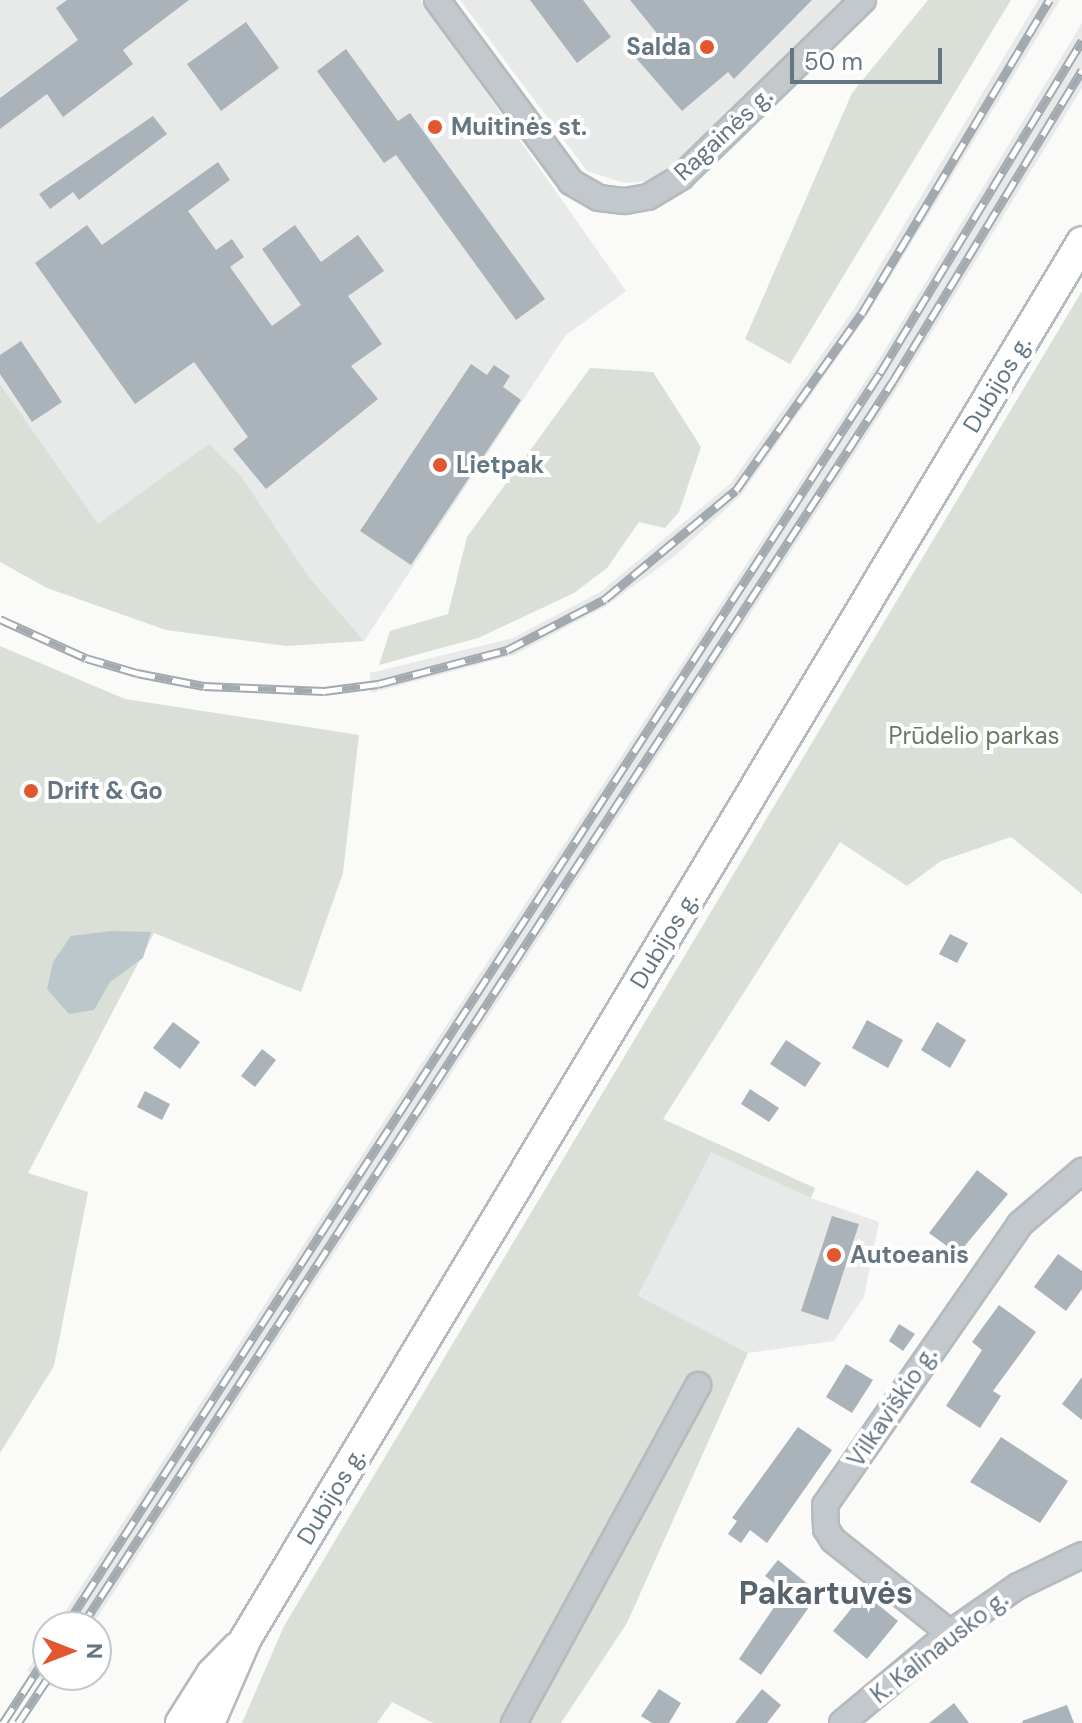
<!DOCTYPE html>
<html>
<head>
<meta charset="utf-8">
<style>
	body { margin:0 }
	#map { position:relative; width:1082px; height:1723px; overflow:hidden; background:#fafaf8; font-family:"DM Sans",sans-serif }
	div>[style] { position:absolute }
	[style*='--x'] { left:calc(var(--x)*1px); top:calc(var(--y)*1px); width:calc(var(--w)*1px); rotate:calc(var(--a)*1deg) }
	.built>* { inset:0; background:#e8e9e9 }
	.green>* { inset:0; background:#dadfd7 }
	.water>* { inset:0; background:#bbc7cb }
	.building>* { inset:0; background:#aab3b9 }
	.roads { filter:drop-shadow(2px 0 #b5babe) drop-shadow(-2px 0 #b5babe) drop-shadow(0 2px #b5babe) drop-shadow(0 -2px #b5babe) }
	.minor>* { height:24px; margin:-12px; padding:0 12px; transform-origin:12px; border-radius:12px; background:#c3c8cc }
	.major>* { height:30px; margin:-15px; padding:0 15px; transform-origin:15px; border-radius:15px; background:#fff }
	.rail>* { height:9px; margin-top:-4.5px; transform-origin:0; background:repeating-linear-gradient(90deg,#fff 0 18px,#a2aab0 0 36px); box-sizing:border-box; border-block:2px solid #a2aab0 }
	.dots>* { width:22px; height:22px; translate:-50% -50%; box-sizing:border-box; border:4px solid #fff; border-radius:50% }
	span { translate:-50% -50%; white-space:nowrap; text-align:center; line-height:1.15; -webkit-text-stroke:8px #fff; paint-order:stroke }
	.poi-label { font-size:24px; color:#657683; font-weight:700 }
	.right { translate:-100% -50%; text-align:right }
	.left { translate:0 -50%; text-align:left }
	.street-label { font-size:24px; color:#657683 }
	.park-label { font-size:24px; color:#687a64 }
	.district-label { font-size:32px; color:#57646e; font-weight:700 }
	.north { position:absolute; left:32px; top:1611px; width:80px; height:80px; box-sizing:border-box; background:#fff; border:2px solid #c1c8cd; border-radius:50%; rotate:90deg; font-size:22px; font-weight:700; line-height:32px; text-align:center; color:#657683 }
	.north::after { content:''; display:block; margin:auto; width:28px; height:36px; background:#e4572e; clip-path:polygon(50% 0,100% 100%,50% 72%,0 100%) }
	.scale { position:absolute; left:790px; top:48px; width:152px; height:36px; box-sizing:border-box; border:4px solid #657683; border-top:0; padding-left:10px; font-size:24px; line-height:28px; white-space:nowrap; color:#657683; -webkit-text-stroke:6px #fff; paint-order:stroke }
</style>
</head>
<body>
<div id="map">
	<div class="built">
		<div style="clip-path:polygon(0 0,421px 0,626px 291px,565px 336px,364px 641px,308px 576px,98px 525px,0 384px)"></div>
		<div style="clip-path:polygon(460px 0,847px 0,669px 170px,649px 181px,624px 183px,587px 171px)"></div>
		<div style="clip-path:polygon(1038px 0,1060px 0,866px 317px,741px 495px,676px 555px,606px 606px,514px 655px,371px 693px,370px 673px,513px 638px,600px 592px,731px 483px,854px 309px)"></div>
		<div style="clip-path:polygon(1082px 23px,1082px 88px,900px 384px,91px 1627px,55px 1627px,874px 368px)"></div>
		<div style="clip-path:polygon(711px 1151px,811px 1198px,879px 1222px,864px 1297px,834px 1341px,748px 1353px,638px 1297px)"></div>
		<div style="clip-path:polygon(48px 1638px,48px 1675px,59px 1675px,51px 1687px,27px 1671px)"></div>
	</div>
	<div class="green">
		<div style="clip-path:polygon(928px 0,1011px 0,790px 364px,745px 339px,852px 93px)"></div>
		<div style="clip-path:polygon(1082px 291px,1082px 894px,1011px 837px,941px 861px,907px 886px,840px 842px,663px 1119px,815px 1188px,811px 1198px,711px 1152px,638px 1296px,748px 1353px,627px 1623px,561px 1723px,433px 1723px,392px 1702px,377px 1723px,242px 1723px,284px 1626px)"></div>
		<div style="clip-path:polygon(590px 368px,653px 372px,701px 447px,679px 512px,665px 528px,639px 522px,607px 568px,574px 593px,478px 638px,379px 665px,390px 631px,448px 614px,467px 537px)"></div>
		<div style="clip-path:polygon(0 384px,98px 524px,209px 444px,240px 475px,308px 576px,364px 641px,287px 646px,166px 630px,47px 588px,0 562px)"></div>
		<div style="clip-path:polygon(0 646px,125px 699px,359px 735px,343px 873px,301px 992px,154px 933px,28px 1173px,88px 1192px,54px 1366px,0 1453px)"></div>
	</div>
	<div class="water">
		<div style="clip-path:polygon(111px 931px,151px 932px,143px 958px,110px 982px,94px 1010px,69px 1014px,47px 989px,53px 962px,71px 936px)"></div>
	</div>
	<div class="building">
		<div style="clip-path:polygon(67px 0,189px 0,123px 50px,133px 64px,63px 117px,47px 94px,0 129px,0 98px,78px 40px,56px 8px)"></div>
		<div style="clip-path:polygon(530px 0,583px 0,611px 37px,577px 63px)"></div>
		<div style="clip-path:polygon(630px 0,812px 0,734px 79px,728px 72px,682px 111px,636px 58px,660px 37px)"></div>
		<div style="clip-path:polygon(246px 22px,279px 68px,221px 111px,187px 64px)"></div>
		<div style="clip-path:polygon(346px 49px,398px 121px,410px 113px,545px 299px,516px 320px,396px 155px,384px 163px,317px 71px)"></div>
		<div style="clip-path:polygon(153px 116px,167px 134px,79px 200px,73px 192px,50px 209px,39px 194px)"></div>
		<div style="clip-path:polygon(218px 162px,230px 180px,188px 211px,216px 250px,232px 239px,244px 257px,230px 267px,272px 326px,301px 305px,262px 249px,295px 225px,321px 262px,358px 235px,384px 271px,348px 296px,382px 344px,351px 366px,378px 399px,266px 489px,233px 449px,248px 437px,194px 362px,135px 404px,35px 263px,87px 225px,102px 245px)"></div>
		<div style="clip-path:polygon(21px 341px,62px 402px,32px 422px,0 374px,0 355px)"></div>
		<div style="clip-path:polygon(471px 364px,487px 375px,494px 365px,510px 376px,503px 387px,521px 400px,411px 565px,360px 531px)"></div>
		<div style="clip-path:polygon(950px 934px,968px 943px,957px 963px,939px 954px)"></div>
		<div style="clip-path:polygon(867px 1020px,903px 1040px,888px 1068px,852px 1048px)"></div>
		<div style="clip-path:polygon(173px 1022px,200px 1042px,180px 1069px,153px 1048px)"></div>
		<div style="clip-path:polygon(937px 1022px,966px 1040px,950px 1068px,921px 1050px)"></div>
		<div style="clip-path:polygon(786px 1040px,821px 1063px,805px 1087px,770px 1064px)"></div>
		<div style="clip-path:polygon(262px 1049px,276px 1060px,255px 1087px,241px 1076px)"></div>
		<div style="clip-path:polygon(750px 1089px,779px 1108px,769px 1122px,741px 1104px)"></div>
		<div style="clip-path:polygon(145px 1091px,170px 1104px,162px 1120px,137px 1107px)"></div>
		<div style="clip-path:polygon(977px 1170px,1008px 1194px,958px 1254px,929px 1233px)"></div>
		<div style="clip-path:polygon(832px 1216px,859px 1224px,828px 1320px,801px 1311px)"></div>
		<div style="clip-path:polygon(1058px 1254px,1082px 1271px,1082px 1289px,1066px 1311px,1034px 1287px)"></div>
		<div style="clip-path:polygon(999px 1305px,1036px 1332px,993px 1391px,1001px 1396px,980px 1428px,946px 1406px,982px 1350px,972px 1342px)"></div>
		<div style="clip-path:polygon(899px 1324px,915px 1334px,903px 1351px,889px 1341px)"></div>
		<div style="clip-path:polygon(846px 1364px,873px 1380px,852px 1413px,826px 1397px)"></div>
		<div style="clip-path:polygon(1082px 1377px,1082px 1420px,1062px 1404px)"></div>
		<div style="clip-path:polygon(798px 1427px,832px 1450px,767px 1543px,750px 1530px,741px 1543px,728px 1534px,737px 1521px,732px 1518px)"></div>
		<div style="clip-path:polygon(1001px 1437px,1068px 1481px,1040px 1523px,970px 1482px)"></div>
		<div style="clip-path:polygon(778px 1560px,819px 1593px,761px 1675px,739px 1659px,785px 1591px,765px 1576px)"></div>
		<div style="clip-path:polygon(864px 1593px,898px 1621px,867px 1659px,833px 1631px)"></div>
		<div style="clip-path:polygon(659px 1689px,681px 1703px,669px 1723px,652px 1723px,641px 1716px)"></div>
		<div style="clip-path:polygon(762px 1689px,781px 1705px,767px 1723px,735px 1723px)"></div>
		<div style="clip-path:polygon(954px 1703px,969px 1723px,929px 1723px)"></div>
		<div style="clip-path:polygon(1067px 1705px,1074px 1723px,1023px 1723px,1022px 1721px)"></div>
	</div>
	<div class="roads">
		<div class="minor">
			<div style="--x:437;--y:0;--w:226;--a:53.6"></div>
			<div style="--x:571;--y:182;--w:32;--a:30"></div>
			<div style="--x:599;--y:198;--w:26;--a:7"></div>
			<div style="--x:625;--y:201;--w:23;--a:-10"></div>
			<div style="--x:648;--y:197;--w:39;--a:-31"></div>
			<div style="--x:681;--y:177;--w:254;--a:-44.2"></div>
			<div style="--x:950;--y:1633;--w:149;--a:-141.5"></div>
			<div style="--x:833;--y:1540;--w:13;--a:-122"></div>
			<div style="--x:826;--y:1529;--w:24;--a:-92"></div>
			<div style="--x:825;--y:1505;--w:342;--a:-55.2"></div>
			<div style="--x:1020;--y:1224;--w:82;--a:-40.5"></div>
			<div style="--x:514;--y:1723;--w:385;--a:-61.4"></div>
			<div style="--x:842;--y:1723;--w:141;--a:-39.8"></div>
			<div style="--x:950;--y:1633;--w:83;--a:-34.7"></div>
			<div style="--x:1018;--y:1586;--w:71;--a:-25.8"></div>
		</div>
		<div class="major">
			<div style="--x:181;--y:1723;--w:58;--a:-57.7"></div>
			<div style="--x:212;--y:1674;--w:36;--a:-46"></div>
			<div style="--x:209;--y:1723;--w:93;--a:-66.5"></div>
			<div style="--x:246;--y:1638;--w:1627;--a:-59.08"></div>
		</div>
	</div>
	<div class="rail">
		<div style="--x:0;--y:619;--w:94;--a:24.4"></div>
		<div style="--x:86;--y:658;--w:53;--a:16.4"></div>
		<div style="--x:137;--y:673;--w:68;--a:11"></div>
		<div style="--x:204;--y:686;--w:120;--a:2.4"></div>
		<div style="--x:324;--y:691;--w:54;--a:-7.4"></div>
		<div style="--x:378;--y:684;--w:133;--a:-14.8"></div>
		<div style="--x:507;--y:650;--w:110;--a:-27.5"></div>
		<div style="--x:605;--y:599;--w:170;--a:-39.8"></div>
		<div style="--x:736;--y:490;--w:217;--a:-54.6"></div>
		<div style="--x:862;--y:313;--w:365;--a:-59.1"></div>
		<div style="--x:65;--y:1627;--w:1496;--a:-56.98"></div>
		<div style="--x:880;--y:373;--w:389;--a:-58.7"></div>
		<div style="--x:81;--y:1627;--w:1487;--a:-56.91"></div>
		<div style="--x:893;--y:381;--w:364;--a:-58.7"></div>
		<div style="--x:3;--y:1723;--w:82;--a:-56.9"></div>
		<div style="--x:18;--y:1723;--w:58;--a:-56.3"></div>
	</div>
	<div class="dots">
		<div style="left:707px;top:47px;background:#e4572e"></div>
		<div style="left:435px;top:127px;background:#e4572e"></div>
		<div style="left:440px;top:465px;background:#e4572e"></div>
		<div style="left:31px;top:791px;background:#e4572e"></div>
		<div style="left:834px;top:1255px;background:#e4572e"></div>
	</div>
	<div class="poi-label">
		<span class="right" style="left:691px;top:47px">Salda</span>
		<span class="left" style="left:451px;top:127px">Muitinės st.</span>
		<span class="left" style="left:456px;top:465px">Lietpak</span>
		<span class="left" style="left:47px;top:791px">Drift &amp; Go</span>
		<span class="left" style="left:850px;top:1255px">Autoeanis</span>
	</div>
	<div class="street-label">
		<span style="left:723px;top:134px;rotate:-43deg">Ragainės g.</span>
		<span style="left:997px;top:384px;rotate:-59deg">Dubijos g.</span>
		<span style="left:664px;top:940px;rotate:-59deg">Dubijos g.</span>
		<span style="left:892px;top:1407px;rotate:-56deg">Vilkaviškio g.</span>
		<span style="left:331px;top:1496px;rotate:-59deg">Dubijos g.</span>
		<span style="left:939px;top:1647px;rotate:-38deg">K. Kalinausko g.</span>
	</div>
	<div class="park-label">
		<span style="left:974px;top:736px">Prūdelio parkas</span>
	</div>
	<div class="district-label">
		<span style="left:826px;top:1593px">Pakartuvės</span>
	</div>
	<div class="north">N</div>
	<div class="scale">50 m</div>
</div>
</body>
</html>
